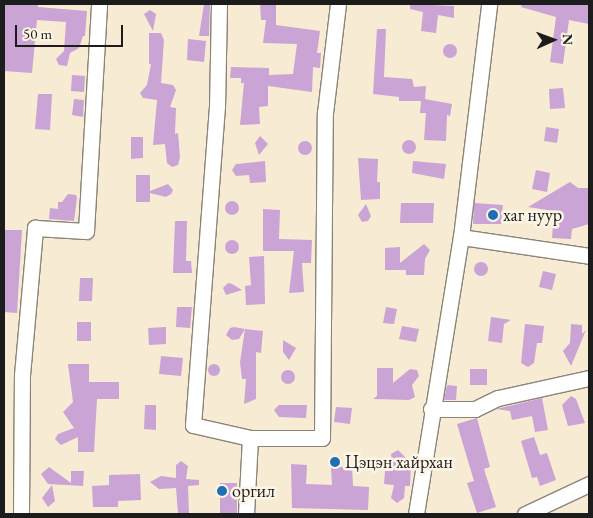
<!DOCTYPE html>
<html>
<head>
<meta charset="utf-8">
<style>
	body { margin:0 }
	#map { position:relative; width:593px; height:518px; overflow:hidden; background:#f7ebd3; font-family:"EB Garamond",serif }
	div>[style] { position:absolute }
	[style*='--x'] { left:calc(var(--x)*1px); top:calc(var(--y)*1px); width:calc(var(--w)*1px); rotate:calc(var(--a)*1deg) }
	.building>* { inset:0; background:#c9a4d5 }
	.round { border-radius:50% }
	.roads { filter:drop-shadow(1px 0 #8a8478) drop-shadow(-1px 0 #8a8478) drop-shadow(0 1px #8a8478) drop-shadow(0 -1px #8a8478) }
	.minor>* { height:15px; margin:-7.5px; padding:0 7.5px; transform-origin:7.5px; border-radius:7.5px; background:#fff }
	.dots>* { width:14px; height:14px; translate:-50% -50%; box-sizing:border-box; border:2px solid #fcf5e5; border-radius:50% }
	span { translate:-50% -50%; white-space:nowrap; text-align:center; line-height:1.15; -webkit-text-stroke:5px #fcf5e5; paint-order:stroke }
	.poi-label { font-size:18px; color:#1c1c1c }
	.left { translate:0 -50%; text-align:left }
	.frame { position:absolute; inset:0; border:5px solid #1c1c1c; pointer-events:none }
	.north { position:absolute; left:528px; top:15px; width:50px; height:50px; -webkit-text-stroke:4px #fcf5e5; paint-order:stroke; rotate:88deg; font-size:14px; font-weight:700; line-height:20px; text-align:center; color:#1c1c1c }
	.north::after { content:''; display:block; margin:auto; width:18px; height:22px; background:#1c1c1c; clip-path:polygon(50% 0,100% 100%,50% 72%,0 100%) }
	.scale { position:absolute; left:15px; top:25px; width:108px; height:22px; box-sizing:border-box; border:2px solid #1c1c1c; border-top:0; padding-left:6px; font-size:15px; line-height:18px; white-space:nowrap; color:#1c1c1c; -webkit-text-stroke:4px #fcf5e5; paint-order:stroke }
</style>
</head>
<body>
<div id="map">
	<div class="building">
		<div style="clip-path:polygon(4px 4px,38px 4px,38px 7px,87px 11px,85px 36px,83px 36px,79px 48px,70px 53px,67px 66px,59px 65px,56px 59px,64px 51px,66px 22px,37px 20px,32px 73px,4px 71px)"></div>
		<div style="clip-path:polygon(204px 4px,210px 4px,209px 36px,199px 36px)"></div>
		<div style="clip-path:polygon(260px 4px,276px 4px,276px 25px,320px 31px,317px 53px,321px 53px,320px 68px,313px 67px,312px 92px,268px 86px,268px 106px,259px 107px,260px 124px,240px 125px,244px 83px,241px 83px,241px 78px,230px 78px,231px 67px,269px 68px,269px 75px,293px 74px,297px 44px,263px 43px,266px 20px,261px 20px)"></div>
		<div style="clip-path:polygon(410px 4px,454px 6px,454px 18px,438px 15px,436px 33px,421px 31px,423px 12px,410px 9px)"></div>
		<div style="clip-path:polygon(522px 4px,589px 4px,589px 24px,569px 20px,563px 64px,550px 62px,556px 17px,521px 7px)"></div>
		<div style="clip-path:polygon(150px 10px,156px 14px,153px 31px,144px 14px)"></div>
		<div style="clip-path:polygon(377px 29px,386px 29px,384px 77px,412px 79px,414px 87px,426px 86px,425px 99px,452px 104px,450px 116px,447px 115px,446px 141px,424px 140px,426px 113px,420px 113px,421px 101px,399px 101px,399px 97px,373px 94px)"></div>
		<div style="clip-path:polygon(149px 33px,161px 33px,164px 40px,161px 83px,173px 85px,176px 90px,170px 107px,176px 108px,175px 134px,178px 133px,180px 157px,178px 165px,172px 167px,167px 163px,165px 144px,153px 145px,157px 100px,143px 98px,140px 93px,147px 85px,151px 64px,149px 64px)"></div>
		<div style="clip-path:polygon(188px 39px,206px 41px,204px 62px,187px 60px)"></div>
		<div class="round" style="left:443px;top:44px;width:14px;height:14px"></div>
		<div style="clip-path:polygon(72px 75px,85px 76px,84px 92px,71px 91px)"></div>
		<div style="clip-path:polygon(563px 88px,565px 108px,550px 109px,549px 89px)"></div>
		<div style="clip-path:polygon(38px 94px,52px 94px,50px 130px,35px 129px)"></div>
		<div style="clip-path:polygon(74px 99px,84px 100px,83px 117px,72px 115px)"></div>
		<div style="clip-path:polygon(546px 127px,559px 129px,557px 143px,544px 141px)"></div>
		<div style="clip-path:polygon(260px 136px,268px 144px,259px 155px,255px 143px)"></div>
		<div style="clip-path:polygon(131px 137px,143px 137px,143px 158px,131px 159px)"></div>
		<div class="round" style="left:402px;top:140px;width:14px;height:14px"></div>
		<div class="round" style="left:298px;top:141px;width:14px;height:14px"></div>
		<div style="clip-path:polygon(358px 158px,378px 159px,377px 182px,380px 182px,380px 199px,361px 200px)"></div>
		<div style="clip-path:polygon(265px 161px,266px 182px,250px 183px,249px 175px,236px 176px,232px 170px,236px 164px)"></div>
		<div style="clip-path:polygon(413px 161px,446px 164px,444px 179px,412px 173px)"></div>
		<div style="clip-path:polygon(536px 170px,550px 173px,547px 192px,532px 189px)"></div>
		<div style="clip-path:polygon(136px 175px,150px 175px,150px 191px,168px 184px,173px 190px,171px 194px,166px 197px,150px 193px,150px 202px,136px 202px)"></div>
		<div style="clip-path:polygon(570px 182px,578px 188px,589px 188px,589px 224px,572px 229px,571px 239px,552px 238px,554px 211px,528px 207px)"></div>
		<div style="clip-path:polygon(68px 194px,76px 195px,77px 198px,74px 221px,49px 219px,50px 208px,58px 209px,58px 202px,62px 202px)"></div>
		<div class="round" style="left:225px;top:201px;width:14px;height:14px"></div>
		<div style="clip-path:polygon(401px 203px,434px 203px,433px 223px,400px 223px)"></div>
		<div style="clip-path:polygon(474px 203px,503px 205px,501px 224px,473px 224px)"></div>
		<div style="clip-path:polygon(366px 204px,371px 216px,368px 221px,362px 222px,358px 215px)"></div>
		<div style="clip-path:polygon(263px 209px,280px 210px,279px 239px,312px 240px,311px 263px,302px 263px,304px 292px,289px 293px,294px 251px,263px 251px)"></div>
		<div style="clip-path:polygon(175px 221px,187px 221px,186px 261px,191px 261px,192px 273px,173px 273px)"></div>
		<div style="clip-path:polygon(4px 230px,22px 230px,17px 313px,4px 312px)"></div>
		<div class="round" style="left:225px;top:240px;width:14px;height:14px"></div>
		<div style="clip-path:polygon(424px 244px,430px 250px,425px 259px,424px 275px,406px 275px,406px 270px,385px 270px,385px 248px,400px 247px,400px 263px)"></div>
		<div style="clip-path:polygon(264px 256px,265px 304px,246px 305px,245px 286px,251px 285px,249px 257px)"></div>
		<div class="round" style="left:474px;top:262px;width:14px;height:14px"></div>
		<div style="clip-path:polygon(543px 271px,556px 274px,552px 290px,539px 287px)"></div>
		<div style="clip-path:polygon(80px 278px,93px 278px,92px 301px,79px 301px)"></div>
		<div style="clip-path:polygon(228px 283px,232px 284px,242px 290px,226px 295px,223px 288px)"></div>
		<div style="clip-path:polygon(177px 307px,192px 307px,190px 328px,176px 327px)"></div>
		<div style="clip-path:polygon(386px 307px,397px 309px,394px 324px,383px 323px)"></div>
		<div style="clip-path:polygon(491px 317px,511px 320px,504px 324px,502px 343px,488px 341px)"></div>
		<div style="clip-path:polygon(77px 322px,91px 322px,91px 341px,77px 341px)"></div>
		<div style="clip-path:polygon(525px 324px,544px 326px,542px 343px,537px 343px,534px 363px,528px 367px,521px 363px)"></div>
		<div style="clip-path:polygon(571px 324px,582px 325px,582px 334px,586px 330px,571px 366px,563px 351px,570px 343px)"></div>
		<div style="clip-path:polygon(402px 326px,419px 329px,416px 342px,399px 339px)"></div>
		<div style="clip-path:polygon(166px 327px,166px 344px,149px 345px,148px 328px)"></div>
		<div style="clip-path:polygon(230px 328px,234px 327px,245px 329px,239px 339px,232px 340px,226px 335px)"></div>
		<div style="clip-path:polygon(245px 329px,263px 331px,261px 353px,256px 352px,256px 399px,244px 404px,246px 379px,242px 379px,240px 362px)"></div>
		<div style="clip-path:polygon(283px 340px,296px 348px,289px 360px,283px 352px)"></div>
		<div style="clip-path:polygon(161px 356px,183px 358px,181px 376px,159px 374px)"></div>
		<div class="round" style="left:208px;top:364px;width:12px;height:12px"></div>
		<div style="clip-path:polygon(68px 364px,89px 364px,89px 382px,119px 382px,119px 399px,97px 399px,94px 452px,78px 452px,78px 437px,61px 445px,55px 439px,58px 434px,74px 428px,63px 412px,73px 402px)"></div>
		<div style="clip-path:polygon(377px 368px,393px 368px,393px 383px,410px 369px,417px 370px,419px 376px,412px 385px,415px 397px,409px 400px,373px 399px,377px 396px)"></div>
		<div style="clip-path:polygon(470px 369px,487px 369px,487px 385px,470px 385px)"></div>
		<div class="round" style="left:281px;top:370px;width:14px;height:14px"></div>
		<div style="clip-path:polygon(447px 385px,457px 386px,456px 400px,444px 400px)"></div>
		<div style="clip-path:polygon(571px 396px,576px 399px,585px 423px,568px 426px,562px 405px)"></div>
		<div style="clip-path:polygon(542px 398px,548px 430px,535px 432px,532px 416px,512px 420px,510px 411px,496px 409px)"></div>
		<div style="clip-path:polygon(145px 405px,156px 405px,156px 430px,144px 429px)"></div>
		<div style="clip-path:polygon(279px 405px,307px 405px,306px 418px,279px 417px,274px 410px)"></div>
		<div style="clip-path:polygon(336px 407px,352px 408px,350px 424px,334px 422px)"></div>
		<div style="clip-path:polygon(477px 418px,490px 467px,484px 469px,496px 507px,477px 513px,467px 483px,474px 481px,457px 424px)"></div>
		<div style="clip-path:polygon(534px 437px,540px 455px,547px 453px,556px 480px,540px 486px,537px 477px,532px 478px,521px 441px)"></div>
		<div style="clip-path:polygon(398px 450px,407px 459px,406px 465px,411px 465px,410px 486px,405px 486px,404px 498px,397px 503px,391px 498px,394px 485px,384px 484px,385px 471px,393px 471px,391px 454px)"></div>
		<div style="clip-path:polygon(181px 461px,188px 466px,186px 479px,199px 480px,199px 485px,188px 486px,189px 514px,178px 514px,176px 488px,159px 489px,150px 482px,161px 476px,176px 478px,176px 465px)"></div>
		<div style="clip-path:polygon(291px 464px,307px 465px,306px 484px,332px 485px,331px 467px,352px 467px,353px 486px,369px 487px,368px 510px,292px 508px)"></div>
		<div style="clip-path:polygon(49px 467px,71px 483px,71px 471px,84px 471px,83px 486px,48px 484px,41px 474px)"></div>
		<div style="clip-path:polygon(140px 474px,141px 500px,118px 501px,118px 507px,93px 507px,92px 486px,109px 485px,109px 475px)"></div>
		<div style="clip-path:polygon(220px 483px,237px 483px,237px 514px,220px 514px)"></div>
		<div style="clip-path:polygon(52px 485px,55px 501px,48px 507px,42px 498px)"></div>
	</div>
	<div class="roads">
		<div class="minor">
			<div style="--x:219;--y:4;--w:102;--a:91.1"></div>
			<div style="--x:217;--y:106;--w:320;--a:94.3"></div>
			<div style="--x:193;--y:425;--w:58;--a:12.8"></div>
			<div style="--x:461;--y:237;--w:129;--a:8.4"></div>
			<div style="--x:431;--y:409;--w:44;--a:0"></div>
			<div style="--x:475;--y:409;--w:25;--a:-26"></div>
			<div style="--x:498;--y:398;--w:93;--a:-12.4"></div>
			<div style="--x:21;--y:514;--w:139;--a:-89.6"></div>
			<div style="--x:22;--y:375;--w:148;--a:-84.9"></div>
			<div style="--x:35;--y:228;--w:51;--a:3.4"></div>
			<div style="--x:86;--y:231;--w:227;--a:-86.7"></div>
			<div style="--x:246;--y:514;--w:76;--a:-87"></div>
			<div style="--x:250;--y:438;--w:72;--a:0"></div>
			<div style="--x:322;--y:438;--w:325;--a:-89.5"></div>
			<div style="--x:325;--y:113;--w:110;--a:-83.2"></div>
			<div style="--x:416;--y:514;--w:281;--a:-80.8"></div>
			<div style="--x:461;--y:237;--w:235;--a:-83.1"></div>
			<div style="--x:525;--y:514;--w:71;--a:-25.1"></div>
		</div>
	</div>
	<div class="dots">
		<div style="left:493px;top:215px;background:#1f6fb2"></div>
		<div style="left:335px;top:462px;background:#1f6fb2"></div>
		<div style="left:222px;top:491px;background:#1f6fb2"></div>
	</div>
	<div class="poi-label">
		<span class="left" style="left:503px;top:215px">хаг нуур</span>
		<span class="left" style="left:345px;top:462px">Цэцэн хайрхан</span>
		<span class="left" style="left:232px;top:491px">оргил</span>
	</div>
	<div class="frame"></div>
	<div class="north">N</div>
	<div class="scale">50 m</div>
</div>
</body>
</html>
